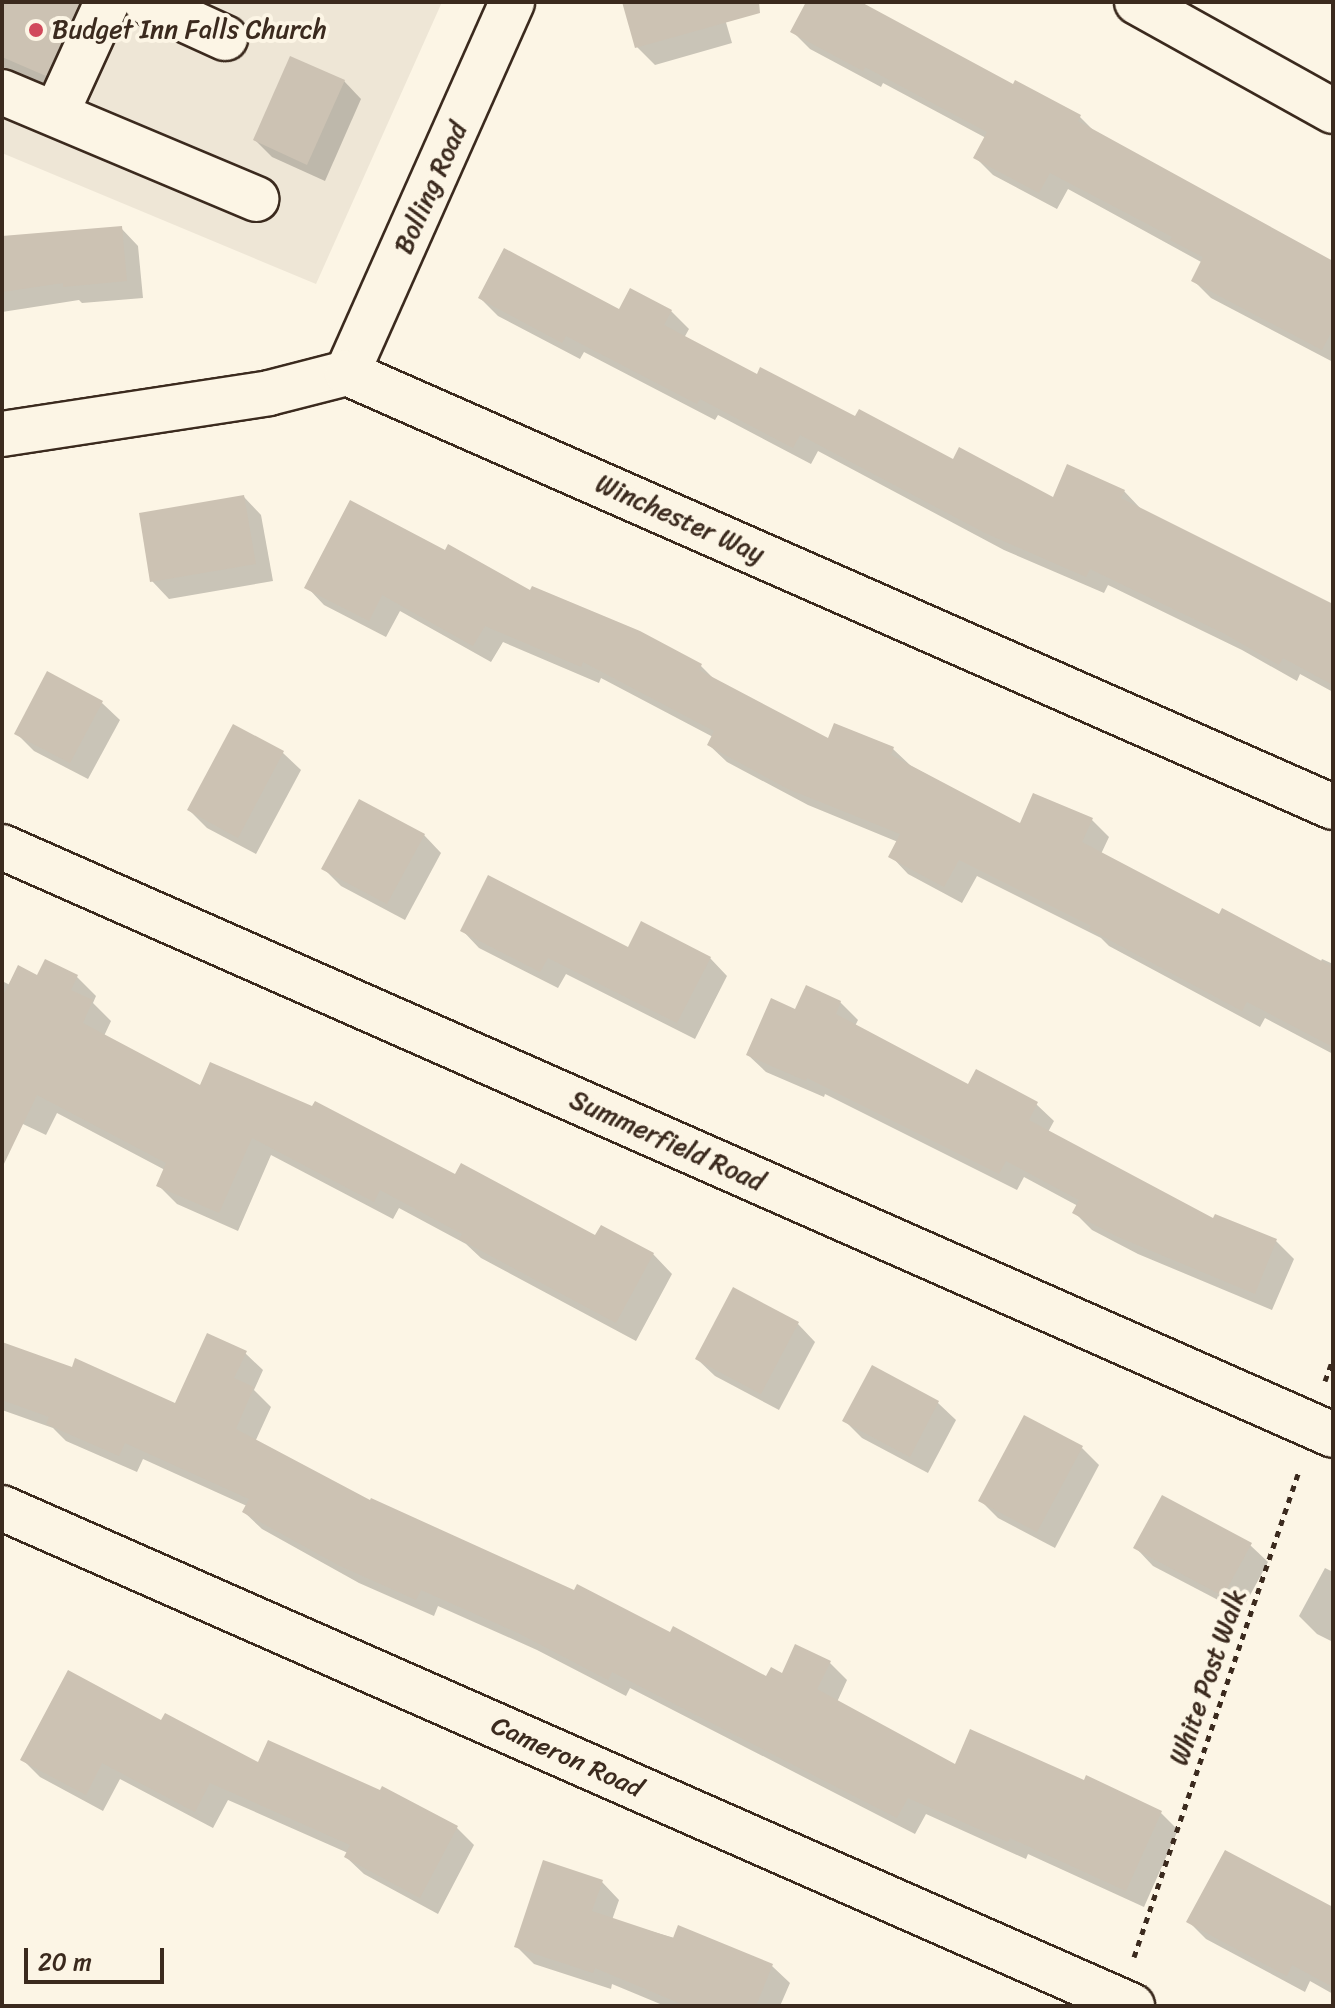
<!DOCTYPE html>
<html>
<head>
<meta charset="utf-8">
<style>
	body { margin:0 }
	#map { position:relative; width:1335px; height:2008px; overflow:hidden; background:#fcf5e5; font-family:Sriracha,sans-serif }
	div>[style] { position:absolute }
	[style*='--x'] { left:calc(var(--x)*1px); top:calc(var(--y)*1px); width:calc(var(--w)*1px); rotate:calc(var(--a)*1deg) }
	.built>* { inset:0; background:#eee6d6 }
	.shadow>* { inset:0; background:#0003 }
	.building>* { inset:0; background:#ccc2b3 }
	.path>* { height:5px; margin-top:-2.5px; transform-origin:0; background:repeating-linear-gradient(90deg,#3b2a1e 0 6px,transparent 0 12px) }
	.roads { filter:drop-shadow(2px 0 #3b2a1e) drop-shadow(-2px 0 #3b2a1e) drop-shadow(0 2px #3b2a1e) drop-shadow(0 -2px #3b2a1e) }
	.minor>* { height:44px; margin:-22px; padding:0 22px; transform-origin:22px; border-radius:22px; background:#fcf5e5 }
	.dots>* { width:22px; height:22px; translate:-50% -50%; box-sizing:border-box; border:4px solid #fcf5e5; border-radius:50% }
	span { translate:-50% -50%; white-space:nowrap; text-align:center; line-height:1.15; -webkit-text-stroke:8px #fcf5e5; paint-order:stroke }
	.poi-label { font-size:26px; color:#3b2a1e }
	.left { translate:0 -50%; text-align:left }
	.street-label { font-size:26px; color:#3b2a1e }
	.frame { position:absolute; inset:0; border:4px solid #3b2a1e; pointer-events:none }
	.scale { position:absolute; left:24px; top:1948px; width:140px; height:36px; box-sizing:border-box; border:4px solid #3b2a1e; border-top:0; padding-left:10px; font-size:24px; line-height:28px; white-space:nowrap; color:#3b2a1e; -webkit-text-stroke:6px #fcf5e5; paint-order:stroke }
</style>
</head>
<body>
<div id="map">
	<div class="built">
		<div style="clip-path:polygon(2px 2px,442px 2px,316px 284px,2px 153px)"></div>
	</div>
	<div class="shadow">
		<div style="clip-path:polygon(2px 2px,125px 2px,78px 106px,2px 74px)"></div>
		<div style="clip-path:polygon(624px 2px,720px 2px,732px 43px,655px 65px,637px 47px)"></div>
		<div style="clip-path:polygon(808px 2px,856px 2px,1013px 87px,1080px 117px,1096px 133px,1333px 262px,1333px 362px,1211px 298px,1193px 280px,1203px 263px,1068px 189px,1057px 209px,993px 175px,976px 158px,986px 138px,883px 83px,881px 87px,810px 49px,793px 32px)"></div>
		<div style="clip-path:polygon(344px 81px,361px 99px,325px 181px,272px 157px,255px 140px)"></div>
		<div style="clip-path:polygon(121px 228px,138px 246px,143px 298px,82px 303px,79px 300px,2px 312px,2px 241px)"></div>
		<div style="clip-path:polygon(630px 290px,671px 311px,689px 329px,684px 338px,758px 376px,953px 462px,1054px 500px,1124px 491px,1141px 509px,1333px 607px,1333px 692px,1300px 674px,1297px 681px,1242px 650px,1108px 585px,1104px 593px,1004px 550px,818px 451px,811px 464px,718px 415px,715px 420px,584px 352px,580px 359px,498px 316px,480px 298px,620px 312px)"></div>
		<div style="clip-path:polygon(244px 497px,261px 515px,273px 581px,169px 599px,152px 581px)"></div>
		<div style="clip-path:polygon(446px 552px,531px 593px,639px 633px,701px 666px,716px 681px,829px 741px,893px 749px,911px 766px,1021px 826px,1092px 820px,1109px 837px,1101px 854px,1220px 917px,1320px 963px,1322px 959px,1333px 964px,1333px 1054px,1265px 1018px,1260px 1027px,1109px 946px,1101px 938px,977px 876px,962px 903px,908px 874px,891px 856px,898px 842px,808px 805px,727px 762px,709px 745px,713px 737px,601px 678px,599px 683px,503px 642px,491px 662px,400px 611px,386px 637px,324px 605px,307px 587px)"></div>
		<div style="clip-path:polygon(102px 703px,120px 720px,88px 779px,34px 751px,16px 733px)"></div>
		<div style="clip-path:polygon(234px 727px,283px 753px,301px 770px,256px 854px,207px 828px,189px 810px)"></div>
		<div style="clip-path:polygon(424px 835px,441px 853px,405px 920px,341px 886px,324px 869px)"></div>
		<div style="clip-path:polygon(462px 930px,710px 958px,727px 976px,695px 1039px,566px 974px,558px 988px,479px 948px)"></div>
		<div style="clip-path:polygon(38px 977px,77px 977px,96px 996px,93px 1003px,111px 1021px,104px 1036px,201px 1088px,456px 1177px,596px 1238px,653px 1254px,672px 1274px,636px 1341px,481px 1258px,466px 1244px,399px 1208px,393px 1219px,271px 1155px,238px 1231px,177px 1204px,158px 1185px,165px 1170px,57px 1113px,46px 1135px,2px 1114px,2px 981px,10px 985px)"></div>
		<div style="clip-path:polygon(840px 1002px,858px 1020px,855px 1026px,969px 1087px,1036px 1104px,1054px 1121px,1048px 1132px,1214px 1220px,1216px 1216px,1276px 1241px,1294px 1259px,1272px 1310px,1138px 1254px,1092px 1230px,1075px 1213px,1078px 1206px,1024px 1177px,1017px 1190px,825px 1094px,824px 1097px,766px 1072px,748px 1055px,796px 1012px)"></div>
		<div style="clip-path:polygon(798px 1324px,815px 1342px,779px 1410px,715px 1376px,697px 1359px)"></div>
		<div style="clip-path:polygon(2px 1344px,176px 1406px,245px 1353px,263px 1370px,254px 1390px,271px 1407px,255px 1442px,371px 1503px,767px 1679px,829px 1662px,847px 1680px,837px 1702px,956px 1767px,1085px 1783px,1161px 1813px,1178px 1830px,1144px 1907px,1028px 1854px,1026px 1859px,926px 1814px,915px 1834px,630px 1688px,626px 1696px,537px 1650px,438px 1606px,434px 1616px,359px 1583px,262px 1529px,244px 1512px,247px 1506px,143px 1459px,137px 1472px,66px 1441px,53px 1428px,2px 1410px)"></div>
		<div style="clip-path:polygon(873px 1368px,938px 1403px,956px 1420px,928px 1473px,862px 1438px,845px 1421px)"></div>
		<div style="clip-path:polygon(1082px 1448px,1099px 1465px,1055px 1548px,998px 1518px,981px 1501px)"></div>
		<div style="clip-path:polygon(1250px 1545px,1268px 1562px,1241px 1612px,1153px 1566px,1136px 1548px)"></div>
		<div style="clip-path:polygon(1325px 1568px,1333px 1572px,1333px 1642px,1317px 1634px,1299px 1616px)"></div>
		<div style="clip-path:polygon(162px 1723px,259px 1765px,457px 1828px,474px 1845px,438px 1914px,364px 1874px,346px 1857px,348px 1853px,228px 1800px,213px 1828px,120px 1779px,103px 1811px,40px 1777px,23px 1760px)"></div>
		<div style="clip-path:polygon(602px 1882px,619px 1900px,612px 1920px,772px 1966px,790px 1983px,780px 2006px,665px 2006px,612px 1984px,611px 1989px,534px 1964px,516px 1946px)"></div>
		<div style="clip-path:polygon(1333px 1914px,1333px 1994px,1310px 1981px,1305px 1992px,1206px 1939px,1189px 1922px)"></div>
	</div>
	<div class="building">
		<div style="clip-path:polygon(2px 2px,80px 2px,46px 76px,2px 57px)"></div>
		<div style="clip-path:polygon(622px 2px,759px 2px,760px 13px,635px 48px)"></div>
		<div style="clip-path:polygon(806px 2px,861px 2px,1013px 84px,1015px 80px,1081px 115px,1078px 121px,1333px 261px,1333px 329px,1322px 350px,1191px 281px,1203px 257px,1170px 240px,1172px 237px,1050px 173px,1039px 193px,973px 158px,987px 132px,865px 67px,863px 71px,790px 32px)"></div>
		<div style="clip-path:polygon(290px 56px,345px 80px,307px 165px,253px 140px)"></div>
		<div style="clip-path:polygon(122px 226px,127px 281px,63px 287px,63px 283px,2px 292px,2px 236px)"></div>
		<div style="clip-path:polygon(504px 248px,619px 309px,630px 288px,672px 310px,664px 325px,757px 374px,760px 367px,855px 416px,859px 409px,953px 459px,959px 447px,1053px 497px,1067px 464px,1125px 490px,1121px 498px,1333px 604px,1333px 685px,1283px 658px,1279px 665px,1223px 633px,1090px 569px,1086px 577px,985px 533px,800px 435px,793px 448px,700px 399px,697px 404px,566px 336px,562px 343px,478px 298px)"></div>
		<div style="clip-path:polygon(244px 495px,256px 564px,150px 582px,139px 513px)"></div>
		<div style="clip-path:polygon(350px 500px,445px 550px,448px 544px,530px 590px,532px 586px,640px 631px,702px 664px,699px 670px,828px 738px,834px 723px,894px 747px,891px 755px,1020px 823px,1033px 793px,1093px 818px,1082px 842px,1219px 914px,1222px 908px,1333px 967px,1333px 1047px,1247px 1002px,1242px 1011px,1089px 929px,1091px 926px,959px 860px,944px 887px,888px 857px,900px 834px,788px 789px,707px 745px,714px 731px,583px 662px,581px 667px,485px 626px,473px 646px,382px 595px,369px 621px,304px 588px)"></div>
		<div style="clip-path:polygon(47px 671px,103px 701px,70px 763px,14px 734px)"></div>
		<div style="clip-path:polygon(233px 724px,284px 751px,238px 838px,187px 810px)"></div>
		<div style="clip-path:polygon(359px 799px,425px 834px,387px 904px,321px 869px)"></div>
		<div style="clip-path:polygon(488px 875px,628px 947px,641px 921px,711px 957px,677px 1023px,548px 958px,540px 972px,460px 931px)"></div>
		<div style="clip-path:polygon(45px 959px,78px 975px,71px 990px,93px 1000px,83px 1023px,200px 1085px,210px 1062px,312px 1106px,315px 1101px,455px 1174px,461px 1163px,595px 1235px,601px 1225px,654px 1253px,616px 1323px,459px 1239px,462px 1234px,380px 1190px,374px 1202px,252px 1138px,219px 1213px,156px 1186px,166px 1163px,37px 1095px,2px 1168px,2px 998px,18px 965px,37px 975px)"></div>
		<div style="clip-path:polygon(806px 985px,841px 1001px,836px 1014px,968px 1084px,976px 1069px,1038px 1102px,1029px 1120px,1213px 1218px,1215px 1214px,1277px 1239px,1255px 1294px,1118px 1237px,1072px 1213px,1079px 1200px,1006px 1161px,999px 1174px,807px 1078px,806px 1081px,746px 1055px,771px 998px,795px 1009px)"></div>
		<div style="clip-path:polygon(733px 1287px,799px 1322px,761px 1394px,695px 1359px)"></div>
		<div style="clip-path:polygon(207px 1333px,247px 1351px,234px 1378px,254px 1387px,236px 1429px,370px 1500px,371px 1498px,574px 1590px,577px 1584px,670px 1632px,673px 1626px,766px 1676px,771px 1667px,782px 1673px,795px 1644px,831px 1661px,817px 1689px,955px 1764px,970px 1729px,1084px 1780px,1086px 1775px,1162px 1811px,1126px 1891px,1010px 1838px,1008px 1842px,908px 1798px,897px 1818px,612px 1672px,608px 1680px,518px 1633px,421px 1590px,416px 1600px,340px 1566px,242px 1512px,249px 1499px,125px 1443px,119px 1456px,46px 1424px,49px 1417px,2px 1400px,2px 1342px,72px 1367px,75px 1358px,175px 1403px)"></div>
		<div style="clip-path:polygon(872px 1365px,939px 1401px,910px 1457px,842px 1421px)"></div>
		<div style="clip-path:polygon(1024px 1415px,1083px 1446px,1037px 1532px,978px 1501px)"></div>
		<div style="clip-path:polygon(1162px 1495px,1252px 1543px,1223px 1596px,1133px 1548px)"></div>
		<div style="clip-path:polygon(68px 1670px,161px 1720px,165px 1713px,258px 1762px,268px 1740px,380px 1790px,382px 1786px,458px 1826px,420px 1898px,344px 1857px,350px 1845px,210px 1783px,195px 1812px,102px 1763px,86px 1795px,20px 1760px)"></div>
		<div style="clip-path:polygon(1225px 1850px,1333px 1907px,1333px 1987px,1292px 1965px,1287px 1976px,1186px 1922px)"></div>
		<div style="clip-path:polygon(543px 1860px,603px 1880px,592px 1911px,673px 1938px,678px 1925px,773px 1964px,756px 2006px,686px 2006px,595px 1968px,593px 1973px,514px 1947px)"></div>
	</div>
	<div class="path">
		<div style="--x:1325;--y:1381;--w:23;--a:-70"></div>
		<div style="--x:1134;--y:1957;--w:513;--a:-71.25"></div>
	</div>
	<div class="roads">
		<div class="minor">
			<div style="--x:146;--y:2;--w:87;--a:24.5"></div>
			<div style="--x:1137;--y:2;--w:224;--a:29.1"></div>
			<div style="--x:2;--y:92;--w:276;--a:22.8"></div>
			<div style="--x:56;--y:114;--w:123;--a:-65.5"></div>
			<div style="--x:347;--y:373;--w:406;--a:-66"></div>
			<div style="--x:2;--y:434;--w:270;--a:-8.7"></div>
			<div style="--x:269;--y:393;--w:81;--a:-14.4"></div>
			<div style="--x:347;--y:373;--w:1077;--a:23.76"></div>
			<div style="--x:2;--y:847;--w:1455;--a:23.83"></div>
			<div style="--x:2;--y:1508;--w:1235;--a:23.78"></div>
		</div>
	</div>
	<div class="dots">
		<div style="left:36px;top:30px;background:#d1495b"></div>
	</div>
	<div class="poi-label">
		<span class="left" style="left:52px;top:30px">Budget Inn Falls Church</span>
	</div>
	<div class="street-label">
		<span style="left:431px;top:188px;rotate:-66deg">Bolling Road</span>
		<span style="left:680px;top:519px;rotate:24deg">Winchester Way</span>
		<span style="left:667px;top:1141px;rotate:24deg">Summerfield Road</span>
		<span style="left:1208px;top:1677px;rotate:-71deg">White Post Walk</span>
		<span style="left:567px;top:1757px;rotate:24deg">Cameron Road</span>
	</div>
	<div class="frame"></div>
	<div class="scale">20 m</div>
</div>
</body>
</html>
